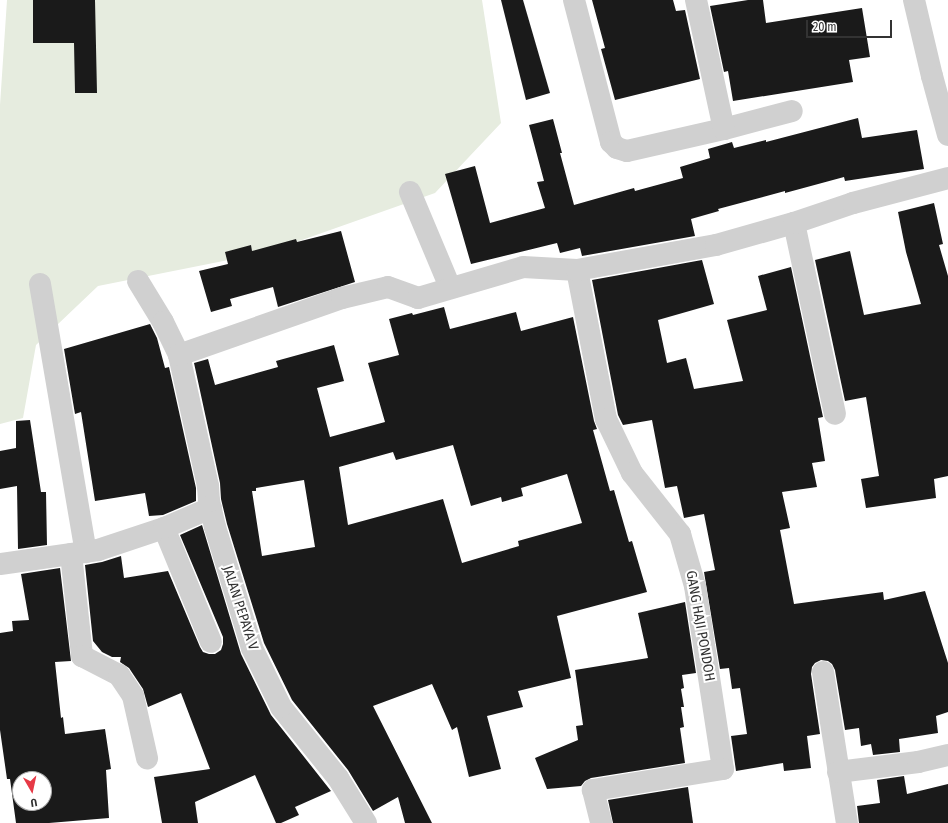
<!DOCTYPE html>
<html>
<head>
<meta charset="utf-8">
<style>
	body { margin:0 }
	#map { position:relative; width:948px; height:823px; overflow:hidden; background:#fff; font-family:"Fira Sans Condensed",sans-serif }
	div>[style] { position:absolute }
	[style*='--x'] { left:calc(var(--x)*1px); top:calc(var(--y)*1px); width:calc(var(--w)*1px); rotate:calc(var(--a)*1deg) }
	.green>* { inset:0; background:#e6ecdf }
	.building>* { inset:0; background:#1a1a1a }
	.minor>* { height:22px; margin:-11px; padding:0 11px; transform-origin:11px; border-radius:11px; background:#d0d0d0 }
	span { translate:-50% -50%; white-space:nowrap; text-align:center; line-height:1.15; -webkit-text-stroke:4px #fff; paint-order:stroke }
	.street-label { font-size:14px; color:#333 }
	.north { position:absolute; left:12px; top:771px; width:40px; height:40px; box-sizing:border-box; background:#fff; border:1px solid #adadad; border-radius:50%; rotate:171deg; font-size:11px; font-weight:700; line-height:16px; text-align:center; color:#333 }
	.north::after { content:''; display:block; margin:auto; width:14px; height:18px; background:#e63946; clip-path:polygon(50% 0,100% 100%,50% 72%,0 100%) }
	.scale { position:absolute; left:806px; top:20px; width:86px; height:18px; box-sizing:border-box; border:2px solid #333; border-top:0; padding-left:5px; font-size:12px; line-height:14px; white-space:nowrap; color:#333; -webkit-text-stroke:3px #fff; paint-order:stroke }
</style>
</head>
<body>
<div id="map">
	<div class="green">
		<div style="clip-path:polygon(7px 0,482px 0,501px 123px,435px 193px,268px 252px,98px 286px,36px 345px,23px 418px,0 424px,0 105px)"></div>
	</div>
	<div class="building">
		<div style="clip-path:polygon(33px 0,95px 0,97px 93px,75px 93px,74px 43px,33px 43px)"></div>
		<div style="clip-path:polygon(501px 0,523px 0,550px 93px,526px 100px)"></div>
		<div style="clip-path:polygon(592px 0,673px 0,676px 11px,685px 10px,700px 79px,615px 100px,601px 49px,605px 48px)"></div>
		<div style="clip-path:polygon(748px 0,763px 0,766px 23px,862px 8px,870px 57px,849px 60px,853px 82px,733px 101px,728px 71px,724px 72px,710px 6px)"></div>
		<div style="clip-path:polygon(858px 118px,862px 138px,917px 130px,924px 169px,845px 181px,844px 177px,785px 193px,785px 191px,718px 209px,719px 211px,691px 219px,695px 236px,582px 256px,580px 248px,560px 253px,557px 243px,471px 264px,445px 174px,475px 166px,490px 223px,545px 208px,537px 182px,544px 181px,529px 125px,553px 119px,562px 153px,560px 153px,574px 205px,634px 188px,635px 191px,683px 178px,680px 167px,710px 158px,708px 149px,732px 142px,734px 148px,766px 140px,766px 142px)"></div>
		<div style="clip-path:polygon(934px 203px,943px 244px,939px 245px,948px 276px,948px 476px,934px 479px,936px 498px,866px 508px,861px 479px,879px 476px,866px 397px,845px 401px,815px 260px,850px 251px,864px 315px,921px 304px,906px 252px,898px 212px)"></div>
		<div style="clip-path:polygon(341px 231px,355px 282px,278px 307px,273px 287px,230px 299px,232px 306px,211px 312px,199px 271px,228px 264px,225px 252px,251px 245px,252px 251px,296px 239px,297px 242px)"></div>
		<div style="clip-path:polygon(702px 260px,714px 304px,658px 320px,667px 363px,686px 358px,694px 389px,743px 381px,727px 320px,767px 310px,758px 276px,791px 267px,823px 417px,818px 418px,825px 461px,812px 463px,817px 487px,782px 492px,790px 528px,780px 530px,794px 604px,883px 592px,884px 600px,925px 591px,948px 663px,948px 712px,936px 716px,938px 733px,899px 739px,900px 752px,873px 755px,871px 744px,861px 746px,859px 728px,845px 730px,835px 670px,832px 664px,828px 661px,821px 660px,815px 663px,812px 667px,811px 674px,820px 734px,807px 736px,811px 768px,784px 771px,783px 763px,736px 771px,731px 736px,747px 734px,740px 688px,732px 689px,729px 668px,720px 669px,704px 572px,715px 570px,704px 514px,684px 518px,677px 486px,665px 488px,652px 420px,623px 425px,618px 415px,592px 280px)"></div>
		<div style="clip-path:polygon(evenodd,444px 307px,450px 329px,516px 312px,521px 331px,573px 317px,594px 421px,597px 429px,593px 430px,610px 491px,614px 490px,629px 542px,632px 541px,647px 592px,557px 616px,571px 678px,518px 691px,523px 707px,487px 716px,501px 769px,469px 777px,457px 727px,452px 730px,432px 684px,373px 706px,432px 823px,405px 823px,398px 797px,373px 811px,348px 770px,292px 700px,264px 643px,227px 524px,221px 499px,220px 483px,194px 363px,208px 359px,215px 385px,278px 367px,276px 361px,334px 345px,344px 381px,317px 388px,330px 437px,385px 422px,368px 363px,399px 355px,389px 319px,412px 313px,413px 315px,444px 307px,453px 445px,471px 506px,501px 497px,502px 502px,523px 496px,521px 488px,567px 474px,582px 523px,518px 541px,519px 546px,462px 563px,443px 499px,348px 525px,339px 467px,393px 452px,396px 460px,453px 445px,444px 307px,304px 480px,315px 547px,262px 556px,252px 491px,256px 491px,256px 488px,304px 480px)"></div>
		<div style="clip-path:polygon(150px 324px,157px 338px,165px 368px,169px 367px,196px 488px,196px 501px,163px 515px,149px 516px,145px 493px,95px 501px,81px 412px,75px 414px,64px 349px)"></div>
		<div style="clip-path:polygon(30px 420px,41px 492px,46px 492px,47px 545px,18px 549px,17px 486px,0 489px,0 451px,16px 448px,16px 421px)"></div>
		<div style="clip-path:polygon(202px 525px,241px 654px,271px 715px,331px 791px,295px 807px,299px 815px,281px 823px,276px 823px,255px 775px,195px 802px,198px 823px,162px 823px,154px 777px,210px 769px,181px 693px,148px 707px,143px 689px,129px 668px,120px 662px,121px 657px,112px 657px,102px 652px,93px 641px,85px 565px,102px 562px,121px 556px,124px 578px,168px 571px,200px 647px,203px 652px,209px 654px,215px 654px,221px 650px,223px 644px,223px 637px,180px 535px)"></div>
		<div style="clip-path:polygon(evenodd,60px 568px,71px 661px,55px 662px,61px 718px,63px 717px,65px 734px,105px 729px,111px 769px,106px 770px,109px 818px,49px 823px,16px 823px,10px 779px,7px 779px,0 730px,0 633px,13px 631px,12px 621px,29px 620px,21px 574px,60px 568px,20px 779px,44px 779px,44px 803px,20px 803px,20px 779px)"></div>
		<div style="clip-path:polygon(685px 602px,696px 673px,682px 675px,684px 688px,681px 689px,684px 707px,681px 707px,684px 727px,680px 728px,685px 763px,591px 778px,585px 781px,581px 786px,547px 789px,535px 758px,578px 740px,576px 726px,583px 725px,575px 670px,648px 658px,638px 613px)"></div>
		<div style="clip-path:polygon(904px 776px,907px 794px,948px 784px,948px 823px,859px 823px,857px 806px,880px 803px,877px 780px)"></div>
		<div style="clip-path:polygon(688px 787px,693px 823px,613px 823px,608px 800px)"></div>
	</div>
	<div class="minor">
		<div style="--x:574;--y:0;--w:147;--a:75.4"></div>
		<div style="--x:611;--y:142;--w:8;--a:45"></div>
		<div style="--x:617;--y:148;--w:10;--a:17"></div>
		<div style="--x:627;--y:151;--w:99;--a:-12.8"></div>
		<div style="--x:724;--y:129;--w:70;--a:-14.8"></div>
		<div style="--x:696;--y:0;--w:132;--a:77.8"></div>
		<div style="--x:914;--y:0;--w:78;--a:76.7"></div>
		<div style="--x:932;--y:76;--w:61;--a:74.8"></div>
		<div style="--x:410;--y:192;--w:103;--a:67.2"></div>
		<div style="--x:794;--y:223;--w:195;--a:77.9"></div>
		<div style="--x:577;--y:270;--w:152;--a:79"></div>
		<div style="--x:606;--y:419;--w:60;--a:64.3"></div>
		<div style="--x:632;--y:473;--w:78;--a:51.8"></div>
		<div style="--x:680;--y:534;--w:54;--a:73.9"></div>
		<div style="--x:695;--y:586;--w:185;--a:81.3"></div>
		<div style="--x:723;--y:769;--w:132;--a:170.8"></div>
		<div style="--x:138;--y:281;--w:48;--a:58.6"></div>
		<div style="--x:163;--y:322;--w:37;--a:64"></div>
		<div style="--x:40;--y:284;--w:272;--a:80.3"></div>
		<div style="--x:164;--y:528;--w:123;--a:67.6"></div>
		<div style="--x:71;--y:554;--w:103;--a:83.8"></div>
		<div style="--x:82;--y:656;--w:42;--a:27.2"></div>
		<div style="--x:119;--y:675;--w:25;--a:56"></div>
		<div style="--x:133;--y:696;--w:64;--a:77.3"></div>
		<div style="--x:0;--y:564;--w:99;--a:-8.1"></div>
		<div style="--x:98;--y:550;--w:70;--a:-18.4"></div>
		<div style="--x:164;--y:528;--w:51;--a:-23.1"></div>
		<div style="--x:823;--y:672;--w:153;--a:81"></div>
		<div style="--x:838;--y:772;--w:81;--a:-7.1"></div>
		<div style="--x:918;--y:762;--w:31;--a:-13"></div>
		<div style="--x:593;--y:790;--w:34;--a:76"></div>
		<div style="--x:366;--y:823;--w:53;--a:-121.9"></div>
		<div style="--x:338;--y:778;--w:91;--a:-128.8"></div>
		<div style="--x:281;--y:707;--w:66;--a:-116.2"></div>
		<div style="--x:252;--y:648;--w:127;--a:-107"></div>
		<div style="--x:215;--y:527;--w:27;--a:-103"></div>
		<div style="--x:209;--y:501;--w:15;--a:-94"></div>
		<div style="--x:208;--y:486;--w:134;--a:-102.5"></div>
		<div style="--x:179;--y:355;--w:173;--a:-19.3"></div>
		<div style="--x:342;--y:298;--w:47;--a:-13.4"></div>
		<div style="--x:388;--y:287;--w:32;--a:20"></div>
		<div style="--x:418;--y:298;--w:109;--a:-16.4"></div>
		<div style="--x:523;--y:267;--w:54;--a:3.2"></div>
		<div style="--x:577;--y:270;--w:141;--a:-10.2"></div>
		<div style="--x:716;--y:245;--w:81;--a:-15.8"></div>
		<div style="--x:794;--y:223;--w:62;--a:-18.7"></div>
		<div style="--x:853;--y:203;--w:98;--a:-14.7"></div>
	</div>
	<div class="street-label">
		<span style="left:240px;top:608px;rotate:72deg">JALAN PEPAYA V</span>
		<span style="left:700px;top:626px;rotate:80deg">GANG HAJI PONDOH</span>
	</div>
	<div class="north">U</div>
	<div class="scale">20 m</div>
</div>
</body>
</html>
